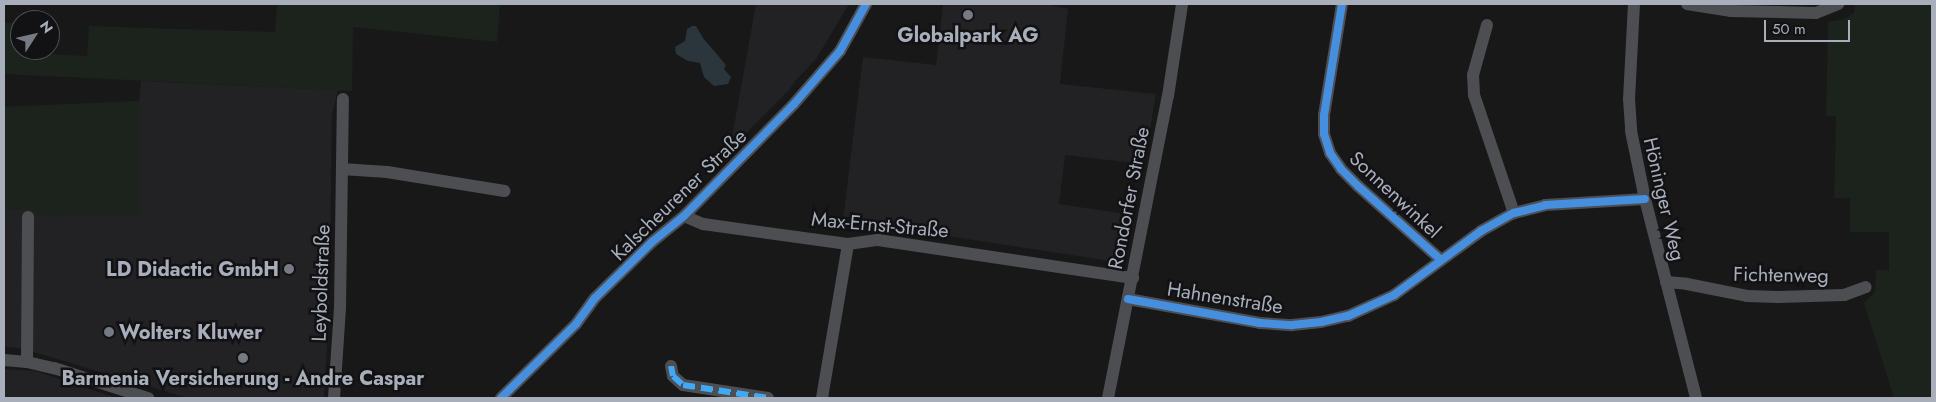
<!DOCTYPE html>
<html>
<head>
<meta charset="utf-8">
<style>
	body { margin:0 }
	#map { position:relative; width:1936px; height:402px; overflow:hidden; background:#181819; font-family:Jost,sans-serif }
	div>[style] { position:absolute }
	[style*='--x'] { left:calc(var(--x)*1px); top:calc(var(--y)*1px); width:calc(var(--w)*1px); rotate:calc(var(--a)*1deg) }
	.built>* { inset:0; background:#222225 }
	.green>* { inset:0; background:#1b231c }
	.water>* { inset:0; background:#2a353c }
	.minor>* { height:12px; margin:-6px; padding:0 6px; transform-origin:6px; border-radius:6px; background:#4c4e52 }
	.quiet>* { height:6px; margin-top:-3px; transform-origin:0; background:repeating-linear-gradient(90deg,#3fa9f5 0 12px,transparent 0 18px) }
	.cycleway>* { height:8px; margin:-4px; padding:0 4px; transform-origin:4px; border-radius:4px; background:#468fdf }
	.dots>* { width:14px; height:14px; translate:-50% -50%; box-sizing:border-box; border:2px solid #121215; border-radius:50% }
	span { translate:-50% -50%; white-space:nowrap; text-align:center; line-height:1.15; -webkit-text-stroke:5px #121215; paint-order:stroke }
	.poi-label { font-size:20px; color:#a8afbb; font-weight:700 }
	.right { translate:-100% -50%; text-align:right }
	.left { translate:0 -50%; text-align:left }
	.street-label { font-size:20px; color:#a8afbb }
	.frame { position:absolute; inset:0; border:5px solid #a8afbb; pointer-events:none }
	.north { position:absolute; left:10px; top:10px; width:50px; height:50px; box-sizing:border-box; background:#121215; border:1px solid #4e5157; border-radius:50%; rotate:55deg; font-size:14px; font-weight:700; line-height:20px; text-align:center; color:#a8afbb }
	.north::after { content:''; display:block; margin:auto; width:18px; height:22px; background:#767a82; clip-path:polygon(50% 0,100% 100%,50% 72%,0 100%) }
	.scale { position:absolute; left:1764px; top:20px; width:86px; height:22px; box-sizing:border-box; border:2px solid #a8afbb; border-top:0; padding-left:6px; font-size:15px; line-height:18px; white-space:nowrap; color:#a8afbb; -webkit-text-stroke:4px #121215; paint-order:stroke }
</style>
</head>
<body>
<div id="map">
	<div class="built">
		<div style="clip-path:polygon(756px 4px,849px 4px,816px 59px,795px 81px,790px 89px,736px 143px,731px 143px)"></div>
		<div style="clip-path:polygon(943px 4px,1047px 4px,1068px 9px,1060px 84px,1156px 94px,1144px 164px,1065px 155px,1059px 204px,1132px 215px,1124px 263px,843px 220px,863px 57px,936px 65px)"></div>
		<div style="clip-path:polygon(141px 81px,338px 90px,332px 115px,329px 313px,324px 398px,188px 398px,20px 348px,4px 347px,4px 107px,139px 101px)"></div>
		<div style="clip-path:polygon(4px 369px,35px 371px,116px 398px,4px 398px)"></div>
	</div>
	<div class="green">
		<div style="clip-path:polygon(277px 4px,500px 4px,497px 42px,353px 27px,352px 91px,4px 74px,4px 23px,20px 23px,20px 50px,50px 50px,50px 24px,52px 24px,51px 54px,87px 56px,89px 26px,275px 32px)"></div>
		<div style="clip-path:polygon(1855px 4px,1932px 4px,1932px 398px,1894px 398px,1864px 303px,1875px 292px,1876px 270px,1889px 270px,1889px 232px,1850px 232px,1850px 198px,1834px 198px,1836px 116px,1826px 116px,1828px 22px,1845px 19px,1854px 13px)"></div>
		<div style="clip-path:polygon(140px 101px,140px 215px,36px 216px,36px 210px,4px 210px,4px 107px)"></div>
	</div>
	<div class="water">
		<div style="clip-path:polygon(692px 26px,696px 26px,703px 38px,726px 65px,724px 69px,731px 77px,728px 84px,714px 86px,704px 77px,700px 63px,688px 61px,676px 54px,675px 47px,685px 41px,687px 29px)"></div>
	</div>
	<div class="minor">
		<div style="--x:1342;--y:4;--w:112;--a:99.2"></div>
		<div style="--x:1324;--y:115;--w:19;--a:90"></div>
		<div style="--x:1324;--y:134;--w:20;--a:72"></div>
		<div style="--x:1330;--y:153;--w:19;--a:55"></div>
		<div style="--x:1341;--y:169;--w:24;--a:45"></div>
		<div style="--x:1358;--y:186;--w:111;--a:41.7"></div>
		<div style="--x:1634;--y:4;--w:95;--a:93"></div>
		<div style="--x:1629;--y:99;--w:32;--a:86"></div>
		<div style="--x:1631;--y:131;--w:69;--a:78.4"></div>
		<div style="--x:1645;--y:199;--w:205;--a:75.6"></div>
		<div style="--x:1687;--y:4;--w:45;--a:9"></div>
		<div style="--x:1731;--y:11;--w:85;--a:1.3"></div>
		<div style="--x:1816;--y:13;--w:24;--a:-22"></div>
		<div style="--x:1487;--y:25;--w:52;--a:105.6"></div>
		<div style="--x:1473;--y:75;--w:20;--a:87"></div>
		<div style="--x:1474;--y:95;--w:125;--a:71.3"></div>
		<div style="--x:342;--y:169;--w:45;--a:3.8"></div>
		<div style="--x:387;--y:172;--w:119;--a:9.2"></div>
		<div style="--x:684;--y:216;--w:21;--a:23"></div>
		<div style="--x:703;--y:224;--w:146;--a:7.9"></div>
		<div style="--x:848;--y:244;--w:30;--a:-8"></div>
		<div style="--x:878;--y:240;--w:258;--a:8.5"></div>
		<div style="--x:1666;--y:282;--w:21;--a:5"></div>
		<div style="--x:1687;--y:284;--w:61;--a:11.3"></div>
		<div style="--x:1747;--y:296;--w:31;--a:2"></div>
		<div style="--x:1778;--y:297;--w:66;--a:-1.7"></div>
		<div style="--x:1844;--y:295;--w:23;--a:-20"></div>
		<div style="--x:1128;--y:299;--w:134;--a:10.3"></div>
		<div style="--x:1260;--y:323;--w:32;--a:4"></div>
		<div style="--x:1292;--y:325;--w:29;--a:-6"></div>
		<div style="--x:1321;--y:322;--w:28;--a:-13"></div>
		<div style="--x:1348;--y:316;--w:51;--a:-24.5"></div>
		<div style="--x:1394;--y:295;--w:108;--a:-36.3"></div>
		<div style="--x:1481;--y:231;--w:38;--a:-29"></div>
		<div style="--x:1514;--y:213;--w:32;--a:-14"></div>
		<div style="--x:1545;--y:205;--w:100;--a:-3.4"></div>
		<div style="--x:4;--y:360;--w:23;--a:5"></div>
		<div style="--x:27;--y:362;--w:28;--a:13"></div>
		<div style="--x:54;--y:368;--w:99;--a:17.7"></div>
		<div style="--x:27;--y:362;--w:145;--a:-89.6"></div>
		<div style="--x:671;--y:366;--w:10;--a:79"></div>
		<div style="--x:673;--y:376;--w:13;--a:42"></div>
		<div style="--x:683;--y:385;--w:86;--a:8.7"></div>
		<div style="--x:334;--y:398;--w:90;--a:-86.2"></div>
		<div style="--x:340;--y:308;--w:209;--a:-89.2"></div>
		<div style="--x:501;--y:398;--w:105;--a:-44.6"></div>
		<div style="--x:576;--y:324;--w:32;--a:-54"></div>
		<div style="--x:595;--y:298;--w:80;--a:-44.5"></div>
		<div style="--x:652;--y:242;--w:41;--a:-39.1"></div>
		<div style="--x:684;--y:216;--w:157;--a:-45.5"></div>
		<div style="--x:794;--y:104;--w:70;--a:-49"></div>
		<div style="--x:840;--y:51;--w:54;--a:-61"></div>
		<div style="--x:822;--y:398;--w:156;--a:-80.4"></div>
		<div style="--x:1108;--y:398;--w:308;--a:-78.8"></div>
		<div style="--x:1168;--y:96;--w:93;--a:-81.3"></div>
	</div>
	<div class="quiet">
		<div style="--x:671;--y:366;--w:10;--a:79"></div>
		<div style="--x:673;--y:376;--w:13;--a:42"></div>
		<div style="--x:683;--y:385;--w:86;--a:8.7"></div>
	</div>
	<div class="cycleway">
		<div style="--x:1342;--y:4;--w:112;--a:99.2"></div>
		<div style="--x:1324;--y:115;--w:19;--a:90"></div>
		<div style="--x:1324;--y:134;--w:20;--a:72"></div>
		<div style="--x:1330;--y:153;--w:19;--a:55"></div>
		<div style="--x:1341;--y:169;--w:24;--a:45"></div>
		<div style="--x:1358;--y:186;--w:111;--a:41.7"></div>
		<div style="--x:1128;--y:299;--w:134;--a:10.3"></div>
		<div style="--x:1260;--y:323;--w:32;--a:4"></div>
		<div style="--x:1292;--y:325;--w:29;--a:-6"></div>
		<div style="--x:1321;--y:322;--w:28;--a:-13"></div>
		<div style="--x:1348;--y:316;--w:51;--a:-24.5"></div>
		<div style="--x:1394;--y:295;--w:108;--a:-36.3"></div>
		<div style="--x:1481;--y:231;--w:38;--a:-29"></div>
		<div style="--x:1514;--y:213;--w:32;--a:-14"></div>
		<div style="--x:1545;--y:205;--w:100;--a:-3.4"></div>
		<div style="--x:501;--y:398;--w:105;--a:-44.6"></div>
		<div style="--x:576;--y:324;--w:32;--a:-54"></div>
		<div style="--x:595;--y:298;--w:80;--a:-44.5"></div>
		<div style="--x:652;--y:242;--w:41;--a:-39.1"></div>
		<div style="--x:684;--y:216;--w:157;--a:-45.5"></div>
		<div style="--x:794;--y:104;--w:70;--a:-49"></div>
		<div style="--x:840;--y:51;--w:54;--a:-61"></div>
	</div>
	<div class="dots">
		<div style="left:968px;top:15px;background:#767a82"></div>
		<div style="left:289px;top:269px;background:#767a82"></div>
		<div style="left:109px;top:332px;background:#767a82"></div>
		<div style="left:243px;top:358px;background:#767a82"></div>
	</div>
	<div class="poi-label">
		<span style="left:968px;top:35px">Globalpark AG</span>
		<span class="right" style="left:279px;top:269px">LD Didactic GmbH</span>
		<span class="left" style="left:119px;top:332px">Wolters Kluwer</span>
		<span style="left:243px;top:378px">Barmenia Versicherung - Andre Caspar</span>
	</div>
	<div class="street-label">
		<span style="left:679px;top:195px;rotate:-44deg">Kalscheurener Straße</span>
		<span style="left:1395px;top:195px;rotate:43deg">Sonnenwinkel</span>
		<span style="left:1129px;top:198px;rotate:-79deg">Rondorfer Straße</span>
		<span style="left:1664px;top:199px;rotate:77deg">Höninger Weg</span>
		<span style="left:880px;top:225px;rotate:5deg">Max-Ernst-Straße</span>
		<span style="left:1781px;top:275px;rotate:1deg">Fichtenweg</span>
		<span style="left:321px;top:283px;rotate:-88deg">Leyboldstraße</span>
		<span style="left:1225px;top:298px;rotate:9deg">Hahnenstraße</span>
	</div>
	<div class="frame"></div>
	<div class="north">N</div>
	<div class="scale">50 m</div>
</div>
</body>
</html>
